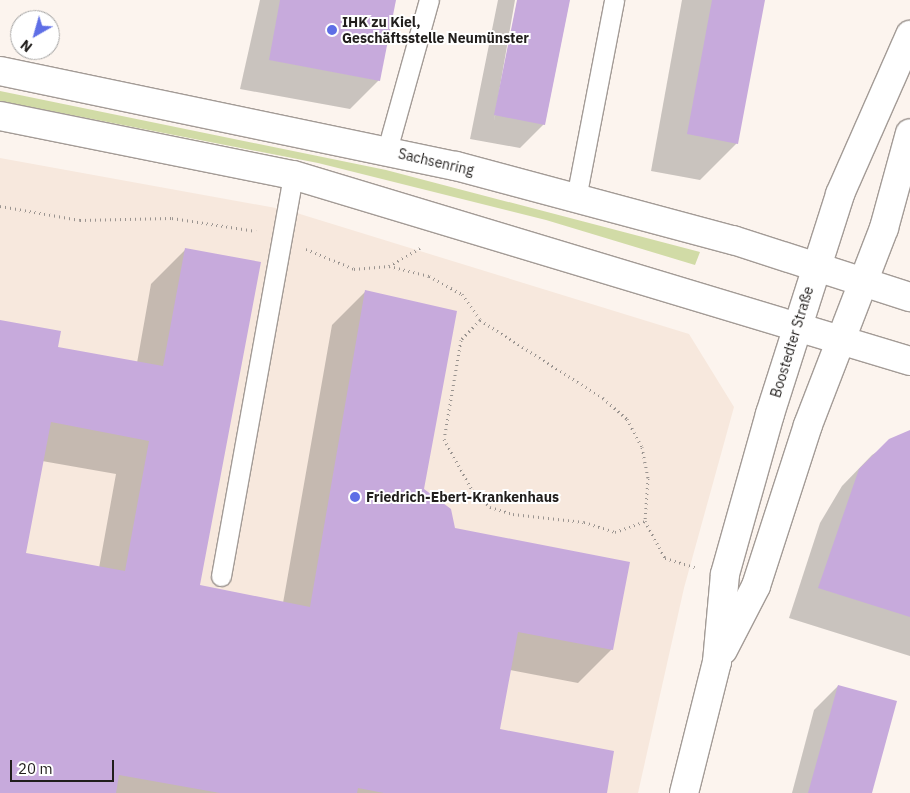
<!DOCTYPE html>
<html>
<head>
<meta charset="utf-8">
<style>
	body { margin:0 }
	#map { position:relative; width:910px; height:793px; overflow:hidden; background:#fcf4ee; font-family:"IBM Plex Sans",sans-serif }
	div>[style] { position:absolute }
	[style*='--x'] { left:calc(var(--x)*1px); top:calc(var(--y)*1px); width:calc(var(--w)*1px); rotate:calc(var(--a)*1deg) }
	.built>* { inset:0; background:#f7e8dd }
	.green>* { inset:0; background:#d1dba6 }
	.shadow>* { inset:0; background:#0003 }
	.building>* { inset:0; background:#c7aadc }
	.path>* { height:3px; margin-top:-1.5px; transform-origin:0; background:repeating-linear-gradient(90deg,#9a9490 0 1px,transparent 0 5px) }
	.roads { filter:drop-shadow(1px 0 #a39b96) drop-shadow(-1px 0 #a39b96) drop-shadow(0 1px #a39b96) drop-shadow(0 -1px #a39b96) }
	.service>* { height:19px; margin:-9.5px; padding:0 9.5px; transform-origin:9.5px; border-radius:9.5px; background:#fff }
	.tertiary>* { height:28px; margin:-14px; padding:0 14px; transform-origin:14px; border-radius:14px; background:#fff }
	.secondary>* { height:28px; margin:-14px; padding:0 14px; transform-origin:14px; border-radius:14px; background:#fff }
	.dots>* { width:14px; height:14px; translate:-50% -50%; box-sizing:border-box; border:2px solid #fff; border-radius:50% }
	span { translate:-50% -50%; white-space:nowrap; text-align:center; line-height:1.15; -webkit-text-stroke:4px #fff; paint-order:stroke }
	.poi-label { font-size:14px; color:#211e1c; font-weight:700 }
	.left { translate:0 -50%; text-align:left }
	.street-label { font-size:14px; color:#211e1c }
	.north { position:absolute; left:10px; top:10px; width:50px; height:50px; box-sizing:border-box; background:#fff; border:1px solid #a6a5a4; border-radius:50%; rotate:218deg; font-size:14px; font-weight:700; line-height:20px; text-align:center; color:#211e1c }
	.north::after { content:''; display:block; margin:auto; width:18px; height:22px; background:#5e6ee6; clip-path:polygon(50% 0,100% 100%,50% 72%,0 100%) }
	.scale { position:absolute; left:10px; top:760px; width:104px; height:22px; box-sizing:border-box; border:2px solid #211e1c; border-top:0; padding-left:6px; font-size:15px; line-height:18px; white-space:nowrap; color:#211e1c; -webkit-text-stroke:4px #fff; paint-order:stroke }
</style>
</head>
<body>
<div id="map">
	<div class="built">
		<div style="clip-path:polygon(0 158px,287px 210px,689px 334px,734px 407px,684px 588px,638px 793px,0 793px)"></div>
	</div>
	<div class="green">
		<div style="clip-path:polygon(0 91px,386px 170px,700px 252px,695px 265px,546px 220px,318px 163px,0 101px)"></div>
	</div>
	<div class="shadow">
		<div style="clip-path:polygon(260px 0,394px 0,379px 80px,350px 109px,240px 89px)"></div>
		<div style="clip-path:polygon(498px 0,515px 0,494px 121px,518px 0,568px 0,544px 124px,520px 148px,470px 139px)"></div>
		<div style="clip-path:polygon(682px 0,763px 0,737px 143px,700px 180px,651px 171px)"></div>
		<div style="clip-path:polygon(evenodd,185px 250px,198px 586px,283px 603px,332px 325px,366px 291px,423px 489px,454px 529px,612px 649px,578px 683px,510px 670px,499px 730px,605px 793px,0 793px,0 321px,57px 348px,137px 363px,151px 284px,185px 250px,42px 461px,116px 474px,99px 568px,24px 554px,42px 461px)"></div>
		<div style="clip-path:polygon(906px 433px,910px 433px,910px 656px,789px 618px,820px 523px,842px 486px,872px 455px)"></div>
		<div style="clip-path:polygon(838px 686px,871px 793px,792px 793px,814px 710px)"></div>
	</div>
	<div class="building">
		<div style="clip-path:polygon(280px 0,396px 0,380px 81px,269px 60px)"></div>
		<div style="clip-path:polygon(517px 0,570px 0,545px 125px,494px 115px)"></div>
		<div style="clip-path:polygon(712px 0,765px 0,738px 144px,687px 134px)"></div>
		<div style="clip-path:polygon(evenodd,185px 248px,261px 262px,200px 585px,310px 607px,365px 290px,457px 311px,424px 489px,451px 509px,455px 528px,630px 562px,613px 650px,518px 632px,500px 729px,614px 751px,607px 793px,384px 793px,358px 788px,357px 793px,220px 793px,119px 775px,116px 793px,0 793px,0 320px,61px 331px,58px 347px,163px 366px,185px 248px,51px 422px,149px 441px,125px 571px,26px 553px,51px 422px)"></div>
		<div style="clip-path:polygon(910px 430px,910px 617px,818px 588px,859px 469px,889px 439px)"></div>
		<div style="clip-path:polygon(838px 685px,897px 701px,872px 793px,808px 793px)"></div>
	</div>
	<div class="path">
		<div style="--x:0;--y:206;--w:81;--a:9.9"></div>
		<div style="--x:80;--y:220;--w:92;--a:-1.2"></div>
		<div style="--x:172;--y:218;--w:85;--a:8.8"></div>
		<div style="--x:420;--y:248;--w:36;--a:150"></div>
		<div style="--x:389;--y:266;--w:41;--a:14"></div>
		<div style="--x:429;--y:276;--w:38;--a:29"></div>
		<div style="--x:462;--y:294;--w:32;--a:55"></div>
		<div style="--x:480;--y:320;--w:146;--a:32.4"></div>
		<div style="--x:603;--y:398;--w:32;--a:41"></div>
		<div style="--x:627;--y:419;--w:32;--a:62"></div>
		<div style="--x:642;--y:447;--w:32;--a:79"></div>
		<div style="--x:648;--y:478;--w:43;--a:94"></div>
		<div style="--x:645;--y:521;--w:42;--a:61.6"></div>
		<div style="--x:665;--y:558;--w:31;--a:17"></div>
		<div style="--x:306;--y:249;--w:52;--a:22.6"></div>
		<div style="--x:354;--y:269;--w:35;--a:-5"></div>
		<div style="--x:480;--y:320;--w:28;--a:134"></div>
		<div style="--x:461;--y:340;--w:100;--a:99.7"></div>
		<div style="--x:444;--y:439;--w:58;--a:61.2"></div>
		<div style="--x:472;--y:490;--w:25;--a:43"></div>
		<div style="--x:490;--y:507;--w:24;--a:17"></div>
		<div style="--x:513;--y:514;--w:71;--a:6.4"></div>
		<div style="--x:584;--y:522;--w:33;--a:18"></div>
		<div style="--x:615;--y:532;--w:32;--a:-20"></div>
	</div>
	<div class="roads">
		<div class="service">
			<div style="--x:387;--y:150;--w:156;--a:-74.4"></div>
			<div style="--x:576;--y:198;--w:202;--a:-79.1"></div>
			<div style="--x:221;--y:576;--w:407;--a:-79.8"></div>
		</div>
		<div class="tertiary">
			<div style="--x:723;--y:650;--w:72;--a:-62.7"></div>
			<div style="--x:756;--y:586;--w:169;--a:-72.1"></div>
			<div style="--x:808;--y:425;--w:211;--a:-68.9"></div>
			<div style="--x:884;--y:228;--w:98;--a:-74.7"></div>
			<div style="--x:684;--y:793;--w:135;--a:-75.9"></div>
			<div style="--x:717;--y:662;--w:88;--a:-84.8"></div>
			<div style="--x:725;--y:574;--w:166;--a:-74.3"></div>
			<div style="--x:770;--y:414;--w:231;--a:-72.3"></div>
			<div style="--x:840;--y:194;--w:174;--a:-66.2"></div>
		</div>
		<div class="secondary">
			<div style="--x:0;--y:71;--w:466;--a:11.8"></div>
			<div style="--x:456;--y:166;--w:287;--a:15"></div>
			<div style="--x:733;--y:240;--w:186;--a:17.9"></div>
			<div style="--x:0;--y:116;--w:299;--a:11.4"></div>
			<div style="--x:293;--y:175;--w:644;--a:16.78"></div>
		</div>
	</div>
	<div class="dots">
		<div style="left:332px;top:30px;background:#5e6ee6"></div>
		<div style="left:355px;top:497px;background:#5e6ee6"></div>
	</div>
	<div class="poi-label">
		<span class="left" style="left:342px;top:30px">IHK zu Kiel,<br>Geschäftsstelle Neumünster</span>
		<span class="left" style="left:366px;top:497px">Friedrich-Ebert-Krankenhaus</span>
	</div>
	<div class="street-label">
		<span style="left:436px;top:162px;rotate:13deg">Sachsenring</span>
		<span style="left:792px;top:342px;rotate:-73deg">Boostedter Straße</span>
	</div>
	<div class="north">N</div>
	<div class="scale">20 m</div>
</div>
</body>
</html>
